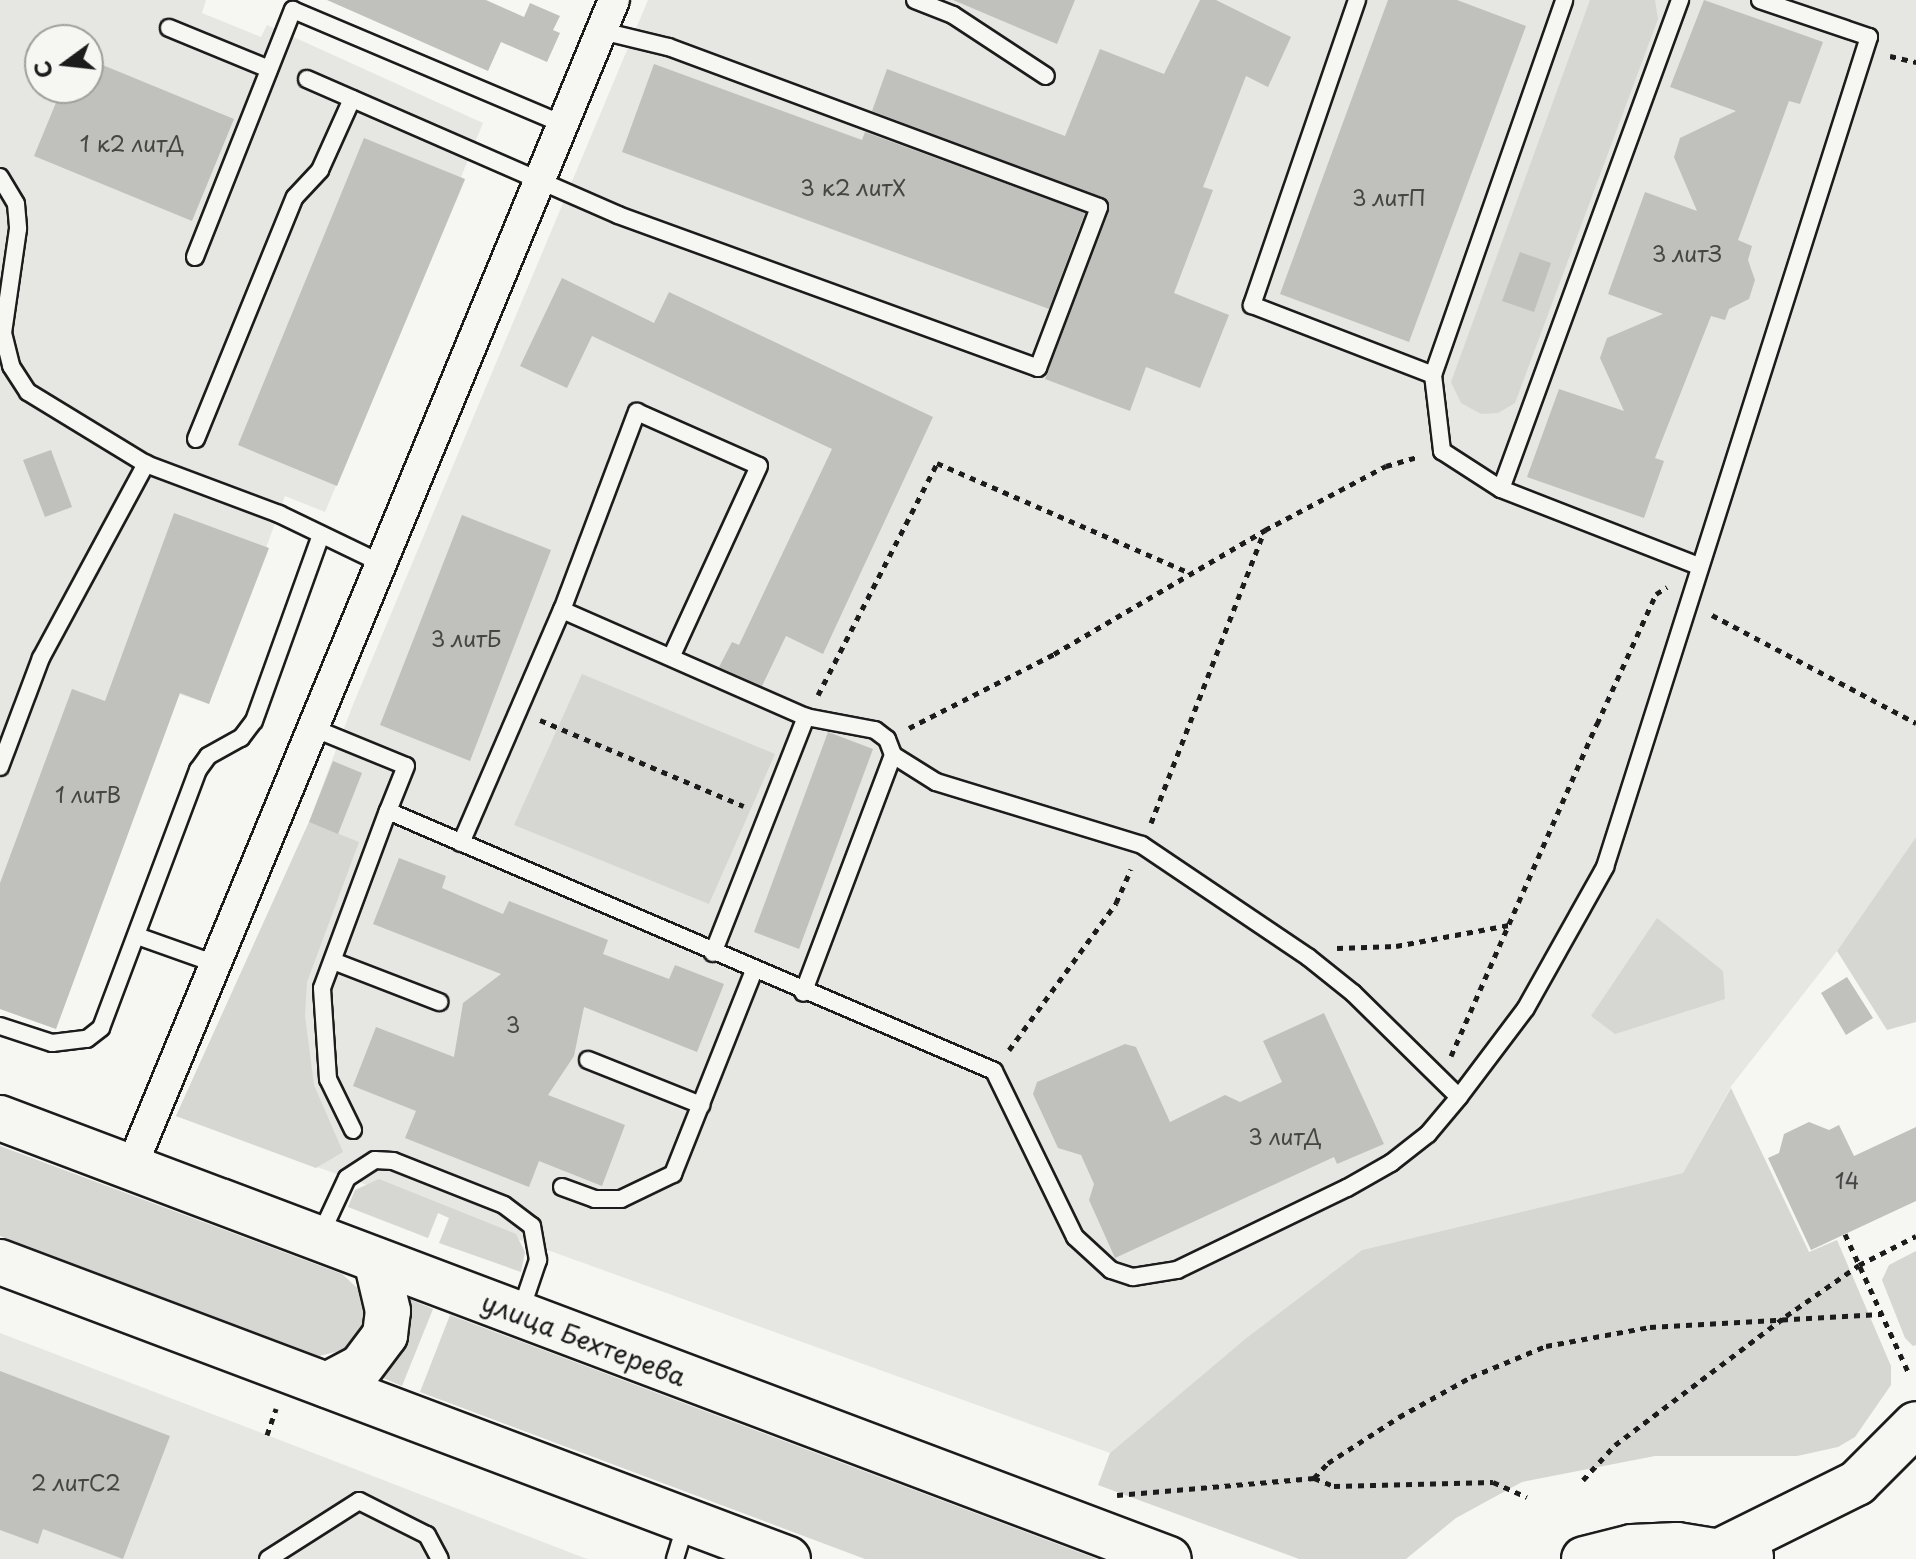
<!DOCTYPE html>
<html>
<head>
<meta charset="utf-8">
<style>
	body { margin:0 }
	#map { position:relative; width:1916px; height:1559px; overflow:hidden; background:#f6f6f2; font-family:"Playpen Sans",sans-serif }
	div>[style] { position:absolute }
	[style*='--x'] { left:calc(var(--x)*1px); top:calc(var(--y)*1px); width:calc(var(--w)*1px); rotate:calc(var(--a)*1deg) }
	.built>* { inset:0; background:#e6e6e2 }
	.green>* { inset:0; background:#d6d6d2 }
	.building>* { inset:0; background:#c0c0bd }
	.path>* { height:5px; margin-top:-2.5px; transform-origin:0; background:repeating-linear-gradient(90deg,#1c1c1c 0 6px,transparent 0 12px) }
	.roads { filter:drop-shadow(2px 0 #1c1c1c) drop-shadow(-2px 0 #1c1c1c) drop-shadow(0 2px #1c1c1c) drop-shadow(0 -2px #1c1c1c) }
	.lane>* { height:16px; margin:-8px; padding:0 8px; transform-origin:8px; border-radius:8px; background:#f6f6f2 }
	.street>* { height:30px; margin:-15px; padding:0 15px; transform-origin:15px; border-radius:15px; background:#f6f6f2 }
	.secondary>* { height:44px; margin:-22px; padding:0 22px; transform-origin:22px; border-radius:22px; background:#f6f6f2 }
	span { translate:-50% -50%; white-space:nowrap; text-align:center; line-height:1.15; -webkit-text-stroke:6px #f6f6f2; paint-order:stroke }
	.number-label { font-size:22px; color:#454544 }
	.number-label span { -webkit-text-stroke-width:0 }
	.street-label { font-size:26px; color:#1c1c1c }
	.north { position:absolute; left:24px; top:24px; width:80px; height:80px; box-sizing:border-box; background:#f6f6f2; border:2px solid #9f9f9c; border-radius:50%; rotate:255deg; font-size:22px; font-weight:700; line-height:32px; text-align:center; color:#1c1c1c }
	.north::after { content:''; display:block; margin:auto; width:28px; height:36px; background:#1c1c1c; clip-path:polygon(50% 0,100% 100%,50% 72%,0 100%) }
</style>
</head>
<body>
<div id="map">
	<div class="built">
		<div style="clip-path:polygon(evenodd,0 0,206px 0,202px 13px,261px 37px,267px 25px,483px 123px,461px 177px,465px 180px,325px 512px,285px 496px,209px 704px,179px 694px,56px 1029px,0 1009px,0 0,40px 40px,88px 40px,88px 88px,40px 88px,40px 40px)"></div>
		<div style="clip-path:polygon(648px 0,1916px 0,1916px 837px,1837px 951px,1732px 1085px,1683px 1173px,1362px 1250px,1245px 1339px,1110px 1453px,176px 1116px,309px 822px,352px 707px)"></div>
		<div style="clip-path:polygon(0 1333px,267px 1435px,587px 1559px,0 1559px)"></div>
	</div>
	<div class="green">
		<div style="clip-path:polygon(1590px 0,1655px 0,1658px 19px,1515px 403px,1498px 413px,1481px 414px,1461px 403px,1451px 382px)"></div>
		<div style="clip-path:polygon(582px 674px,775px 754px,709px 904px,514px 825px)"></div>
		<div style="clip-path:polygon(309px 822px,359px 842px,307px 982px,305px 1016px,314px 1085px,343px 1152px,316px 1168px,176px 1116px)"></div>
		<div style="clip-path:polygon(1916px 837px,1916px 1022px,1887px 1030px,1837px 951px)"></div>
		<div style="clip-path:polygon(1657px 918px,1723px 971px,1725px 999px,1615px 1034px,1591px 1016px)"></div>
		<div style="clip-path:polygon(1731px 1088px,1809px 1252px,1837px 1240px,1891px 1366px,1891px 1385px,1855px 1437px,1838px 1447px,1797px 1456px,1655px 1456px,1522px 1482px,1456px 1518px,1406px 1559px,1299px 1559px,1098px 1485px,1110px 1453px,1245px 1339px,1362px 1250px,1683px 1173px)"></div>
		<div style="clip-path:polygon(0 1146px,342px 1274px,365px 1295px,370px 1318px,352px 1348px,319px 1356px,0 1236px)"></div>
		<div style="clip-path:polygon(379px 1179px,516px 1234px,525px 1252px,521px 1272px,439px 1243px,449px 1218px,438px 1213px,428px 1238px,348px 1207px,355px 1190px)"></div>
		<div style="clip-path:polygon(1916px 1251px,1916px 1345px,1913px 1346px,1905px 1338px,1882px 1280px,1889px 1265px)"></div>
		<div style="clip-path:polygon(407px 1298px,433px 1309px,402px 1386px,378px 1376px)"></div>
		<div style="clip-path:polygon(450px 1315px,1097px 1559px,865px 1559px,420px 1392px)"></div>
	</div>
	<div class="building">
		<div style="clip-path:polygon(327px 0,486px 0,524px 17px,530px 3px,560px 16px,553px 30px,560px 33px,547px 62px,501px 42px,488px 71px)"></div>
		<div style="clip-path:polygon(953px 0,1075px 0,1057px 44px)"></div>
		<div style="clip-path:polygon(1200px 0,1216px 0,1291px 37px,1268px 87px,1246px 76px,1203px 187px,1213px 190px,1174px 293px,1229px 315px,1200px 388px,1146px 367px,1130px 411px,1045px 379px,1109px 211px,1107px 199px,872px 111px,887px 69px,1065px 136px,1100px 49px,1164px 74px)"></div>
		<div style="clip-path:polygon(1388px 0,1457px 0,1526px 26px,1409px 342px,1280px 294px)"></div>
		<div style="clip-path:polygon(1704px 0,1823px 42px,1800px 104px,1789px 101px,1738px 240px,1752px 246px,1748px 260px,1755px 280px,1749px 299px,1729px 309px,1725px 320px,1711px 316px,1655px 458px,1664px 461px,1644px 518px,1527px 477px,1559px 389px,1624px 411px,1600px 358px,1607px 338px,1663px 314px,1608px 294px,1645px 192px,1697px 211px,1674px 157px,1680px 138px,1736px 111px,1670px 87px)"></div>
		<div style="clip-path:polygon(88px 59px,234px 119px,192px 221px,34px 156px,62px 88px,88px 88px)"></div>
		<div style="clip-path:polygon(654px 64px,862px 140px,865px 132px,1085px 213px,1049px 309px,622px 152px)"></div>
		<div style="clip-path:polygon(364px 138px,465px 179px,337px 486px,238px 445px)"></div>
		<div style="clip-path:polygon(1520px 252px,1551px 263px,1534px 312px,1502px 301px)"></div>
		<div style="clip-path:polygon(562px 278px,654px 323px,669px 292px,933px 417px,823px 654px,786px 636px,762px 686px,719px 667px,732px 642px,739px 645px,832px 449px,592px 336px,567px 388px,520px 366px)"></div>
		<div style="clip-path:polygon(51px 450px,72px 507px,45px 517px,23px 460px)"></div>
		<div style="clip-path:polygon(174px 513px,269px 548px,209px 704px,180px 693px,56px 1029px,0 1009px,0 883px,72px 689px,105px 701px)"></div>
		<div style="clip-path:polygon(462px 515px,551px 550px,470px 761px,380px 725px)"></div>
		<div style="clip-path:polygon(828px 732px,873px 749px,799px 949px,754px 932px)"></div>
		<div style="clip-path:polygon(333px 761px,362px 773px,338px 834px,309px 822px)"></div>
		<div style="clip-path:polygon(399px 858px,446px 876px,442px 888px,503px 914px,509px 901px,608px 940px,603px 954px,669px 979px,675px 965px,724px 984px,697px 1052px,584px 1007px,574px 1056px,548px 1095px,625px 1125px,602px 1186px,539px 1161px,529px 1187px,405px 1138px,416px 1111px,353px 1086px,376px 1027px,454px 1057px,463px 1003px,501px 974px,373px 924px)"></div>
		<div style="clip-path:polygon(1847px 977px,1873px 1018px,1846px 1035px,1821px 993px)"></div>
		<div style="clip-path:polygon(1324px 1013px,1384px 1144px,1337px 1164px,1334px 1157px,1115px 1258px,1089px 1200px,1094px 1184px,1081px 1155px,1058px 1148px,1033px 1094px,1037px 1082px,1125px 1044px,1136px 1047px,1170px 1122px,1225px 1095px,1240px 1102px,1282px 1082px,1263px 1041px)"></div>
		<div style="clip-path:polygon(1809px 1122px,1829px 1130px,1839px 1125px,1854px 1156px,1916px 1127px,1916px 1201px,1811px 1250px,1768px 1158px,1779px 1153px,1784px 1134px)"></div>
		<div style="clip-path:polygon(0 1371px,170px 1436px,123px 1559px,43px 1529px,38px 1544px,0 1530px)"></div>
	</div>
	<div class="path">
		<div style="--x:1890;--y:56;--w:27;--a:13"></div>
		<div style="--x:1712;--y:615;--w:231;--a:27.9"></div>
		<div style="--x:818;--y:695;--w:261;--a:-62.8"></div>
		<div style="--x:937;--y:463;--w:276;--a:23.5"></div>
		<div style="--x:540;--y:720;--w:221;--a:22.9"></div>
		<div style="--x:909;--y:728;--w:163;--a:-27"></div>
		<div style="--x:1054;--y:654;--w:245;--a:-30.4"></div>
		<div style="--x:1265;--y:530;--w:137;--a:-27.9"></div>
		<div style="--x:1386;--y:466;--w:33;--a:-16"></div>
		<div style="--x:1151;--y:823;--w:313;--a:-68.8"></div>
		<div style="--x:1337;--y:948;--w:59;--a:-1.9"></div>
		<div style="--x:1396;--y:946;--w:115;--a:-10.5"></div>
		<div style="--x:1009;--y:1050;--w:182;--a:-53.9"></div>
		<div style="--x:1116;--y:903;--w:37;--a:-66"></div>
		<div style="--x:1451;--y:1056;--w:363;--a:-66.3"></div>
		<div style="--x:1597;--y:724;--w:143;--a:-65.6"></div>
		<div style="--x:1656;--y:594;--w:13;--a:-32"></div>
		<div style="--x:1845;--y:1234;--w:154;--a:65.4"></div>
		<div style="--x:267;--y:1435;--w:28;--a:-71"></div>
		<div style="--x:1314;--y:1478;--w:21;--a:-47"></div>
		<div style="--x:1328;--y:1463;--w:85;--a:-32.9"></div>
		<div style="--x:1399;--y:1417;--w:82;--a:-29.1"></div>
		<div style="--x:1471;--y:1377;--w:81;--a:-22.5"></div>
		<div style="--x:1546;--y:1346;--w:106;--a:-10.4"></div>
		<div style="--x:1650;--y:1327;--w:231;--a:-3.2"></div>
		<div style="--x:1583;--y:1480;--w:47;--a:-47.6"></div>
		<div style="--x:1615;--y:1445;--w:214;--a:-37"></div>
		<div style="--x:1786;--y:1316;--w:89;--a:-34.9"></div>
		<div style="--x:1859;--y:1265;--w:64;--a:-27"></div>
		<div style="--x:1117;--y:1495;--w:198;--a:-4.9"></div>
		<div style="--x:1314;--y:1478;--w:22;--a:22"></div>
		<div style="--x:1334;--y:1486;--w:159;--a:-1.4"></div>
		<div style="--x:1493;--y:1482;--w:37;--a:24"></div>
	</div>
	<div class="roads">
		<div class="lane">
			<div style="--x:915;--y:0;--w:41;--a:21.5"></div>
			<div style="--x:953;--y:15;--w:111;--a:33.3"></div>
			<div style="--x:1357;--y:0;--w:323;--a:109"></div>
			<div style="--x:1252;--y:305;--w:194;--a:21.1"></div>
			<div style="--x:1433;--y:375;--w:77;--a:83.2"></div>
			<div style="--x:1442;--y:451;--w:70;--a:32.8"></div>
			<div style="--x:1501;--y:489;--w:212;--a:21.3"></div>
			<div style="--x:169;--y:28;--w:108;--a:22.3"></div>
			<div style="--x:307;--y:79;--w:339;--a:23.6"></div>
			<div style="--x:618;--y:215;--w:447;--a:20"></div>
			<div style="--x:1038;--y:368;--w:172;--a:-69.2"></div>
			<div style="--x:1099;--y:207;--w:460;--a:-159.6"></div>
			<div style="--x:668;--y:47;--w:68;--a:-166.4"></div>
			<div style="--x:0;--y:177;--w:31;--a:59"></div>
			<div style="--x:16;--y:204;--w:25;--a:85"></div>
			<div style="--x:18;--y:229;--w:105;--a:98.2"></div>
			<div style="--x:3;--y:333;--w:34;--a:76"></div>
			<div style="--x:11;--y:366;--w:31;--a:57"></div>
			<div style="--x:28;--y:392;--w:138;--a:31.4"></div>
			<div style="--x:146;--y:464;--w:142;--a:20.6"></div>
			<div style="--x:279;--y:514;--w:113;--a:25.7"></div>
			<div style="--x:195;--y:257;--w:266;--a:-68.4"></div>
			<div style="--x:293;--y:10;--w:293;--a:22.9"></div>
			<div style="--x:1433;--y:375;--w:397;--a:-70.7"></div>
			<div style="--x:196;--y:439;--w:261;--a:-67.8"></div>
			<div style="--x:295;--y:197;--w:37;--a:-47"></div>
			<div style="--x:320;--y:170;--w:78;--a:-65.7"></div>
			<div style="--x:1501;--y:489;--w:521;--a:-69.89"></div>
			<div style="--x:562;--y:610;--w:212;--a:-69.3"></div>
			<div style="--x:637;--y:412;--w:133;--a:23.9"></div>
			<div style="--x:759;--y:466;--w:210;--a:114.7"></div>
			<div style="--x:313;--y:728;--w:100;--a:22.2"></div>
			<div style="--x:406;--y:766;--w:48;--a:111.8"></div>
			<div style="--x:893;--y:755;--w:51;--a:32.1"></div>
			<div style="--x:936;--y:782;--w:215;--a:17"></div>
			<div style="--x:1142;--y:845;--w:200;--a:34"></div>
			<div style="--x:1308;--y:957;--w:58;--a:38.7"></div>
			<div style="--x:1353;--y:993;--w:148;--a:44.5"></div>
			<div style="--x:1459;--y:1097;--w:111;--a:-53"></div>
			<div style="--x:1526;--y:1008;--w:162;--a:-60.7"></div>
			<div style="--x:1605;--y:867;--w:871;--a:-72.36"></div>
			<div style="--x:1869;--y:37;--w:115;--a:-161.3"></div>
			<div style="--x:0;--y:767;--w:116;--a:-69.4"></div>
			<div style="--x:41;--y:658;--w:221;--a:-61.6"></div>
			<div style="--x:461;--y:843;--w:254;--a:-66.6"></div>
			<div style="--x:562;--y:610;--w:266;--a:23.7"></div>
			<div style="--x:137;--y:936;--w:84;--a:19.5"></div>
			<div style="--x:713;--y:953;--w:254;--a:-68.5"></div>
			<div style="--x:806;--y:717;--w:70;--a:10.7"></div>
			<div style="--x:875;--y:730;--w:15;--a:37"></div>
			<div style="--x:887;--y:739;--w:17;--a:69"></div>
			<div style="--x:893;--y:755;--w:254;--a:110.7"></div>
			<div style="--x:333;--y:961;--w:114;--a:21.1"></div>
			<div style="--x:0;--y:1026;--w:55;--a:18.1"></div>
			<div style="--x:52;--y:1043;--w:35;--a:-7"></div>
			<div style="--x:87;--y:1039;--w:18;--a:-38"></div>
			<div style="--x:101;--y:1028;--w:276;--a:-69.4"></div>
			<div style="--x:198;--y:770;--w:17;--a:-54"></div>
			<div style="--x:208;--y:756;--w:38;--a:-29"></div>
			<div style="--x:241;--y:738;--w:21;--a:-53"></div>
			<div style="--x:254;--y:721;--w:195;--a:-70.2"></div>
			<div style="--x:588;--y:1060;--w:122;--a:21.7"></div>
			<div style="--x:353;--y:1130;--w:57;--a:-116.1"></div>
			<div style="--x:328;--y:1079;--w:91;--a:-93.8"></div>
			<div style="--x:322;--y:988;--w:189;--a:-69.6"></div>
			<div style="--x:388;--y:811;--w:659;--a:23.22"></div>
			<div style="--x:994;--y:1071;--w:185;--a:64"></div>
			<div style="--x:1075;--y:1237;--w:49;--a:42.5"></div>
			<div style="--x:1111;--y:1270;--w:23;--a:18"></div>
			<div style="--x:1133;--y:1277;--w:45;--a:-9"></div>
			<div style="--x:1177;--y:1270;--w:189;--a:-25.8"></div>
			<div style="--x:1347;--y:1188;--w:51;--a:-29.6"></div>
			<div style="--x:1391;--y:1163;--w:47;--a:-38.1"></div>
			<div style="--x:1428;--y:1134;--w:48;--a:-50"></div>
			<div style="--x:562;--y:1187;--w:35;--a:20"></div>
			<div style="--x:595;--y:1199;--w:26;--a:0"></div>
			<div style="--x:621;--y:1199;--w:58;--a:-25.7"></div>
			<div style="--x:673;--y:1174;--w:219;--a:-68.3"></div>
			<div style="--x:319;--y:1238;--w:66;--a:-65"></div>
			<div style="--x:347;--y:1178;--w:33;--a:-33"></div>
			<div style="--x:375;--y:1160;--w:18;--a:3"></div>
			<div style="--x:393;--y:1161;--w:119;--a:21.6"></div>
			<div style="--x:504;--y:1205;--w:35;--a:37"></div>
			<div style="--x:532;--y:1226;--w:35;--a:80"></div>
			<div style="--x:538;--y:1260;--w:56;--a:108.8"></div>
			<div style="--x:268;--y:1559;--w:108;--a:-32.5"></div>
			<div style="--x:359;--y:1501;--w:76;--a:26.6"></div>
			<div style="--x:427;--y:1535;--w:27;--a:62"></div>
			<div style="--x:675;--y:1559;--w:38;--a:-73"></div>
		</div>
		<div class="street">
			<div style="--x:131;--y:1168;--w:1264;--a:-67.53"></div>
		</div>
		<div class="secondary">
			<div style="--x:0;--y:1118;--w:1249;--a:20.67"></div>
			<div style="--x:0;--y:1262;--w:842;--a:20.65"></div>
			<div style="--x:327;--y:1385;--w:38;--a:-28"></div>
			<div style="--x:361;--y:1367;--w:40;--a:-53"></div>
			<div style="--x:385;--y:1335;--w:24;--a:-83"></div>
			<div style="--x:388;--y:1311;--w:52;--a:-103.2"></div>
			<div style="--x:1722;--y:1550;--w:151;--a:-26.4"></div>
			<div style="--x:1857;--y:1483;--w:83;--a:-45"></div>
			<div style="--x:1584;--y:1559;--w:49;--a:-14"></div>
			<div style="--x:1632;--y:1547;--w:45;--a:-2.5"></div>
			<div style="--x:1677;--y:1545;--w:75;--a:9.2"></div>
		</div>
	</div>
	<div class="number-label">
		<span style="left:132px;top:143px">1 к2 литД</span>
		<span style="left:853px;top:187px">3 к2 литХ</span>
		<span style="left:1389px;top:197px">3 литП</span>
		<span style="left:1687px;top:253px">3 литЗ</span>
		<span style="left:466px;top:638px">3 литБ</span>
		<span style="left:88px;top:794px">1 литВ</span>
		<span style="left:513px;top:1024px">3</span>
		<span style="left:1285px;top:1136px">3 литД</span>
		<span style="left:1847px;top:1180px">14</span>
		<span style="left:76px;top:1482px">2 литС2</span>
	</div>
	<div class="street-label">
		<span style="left:584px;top:1339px;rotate:21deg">улица Бехтерева</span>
	</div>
	<div class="north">С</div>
</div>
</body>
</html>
